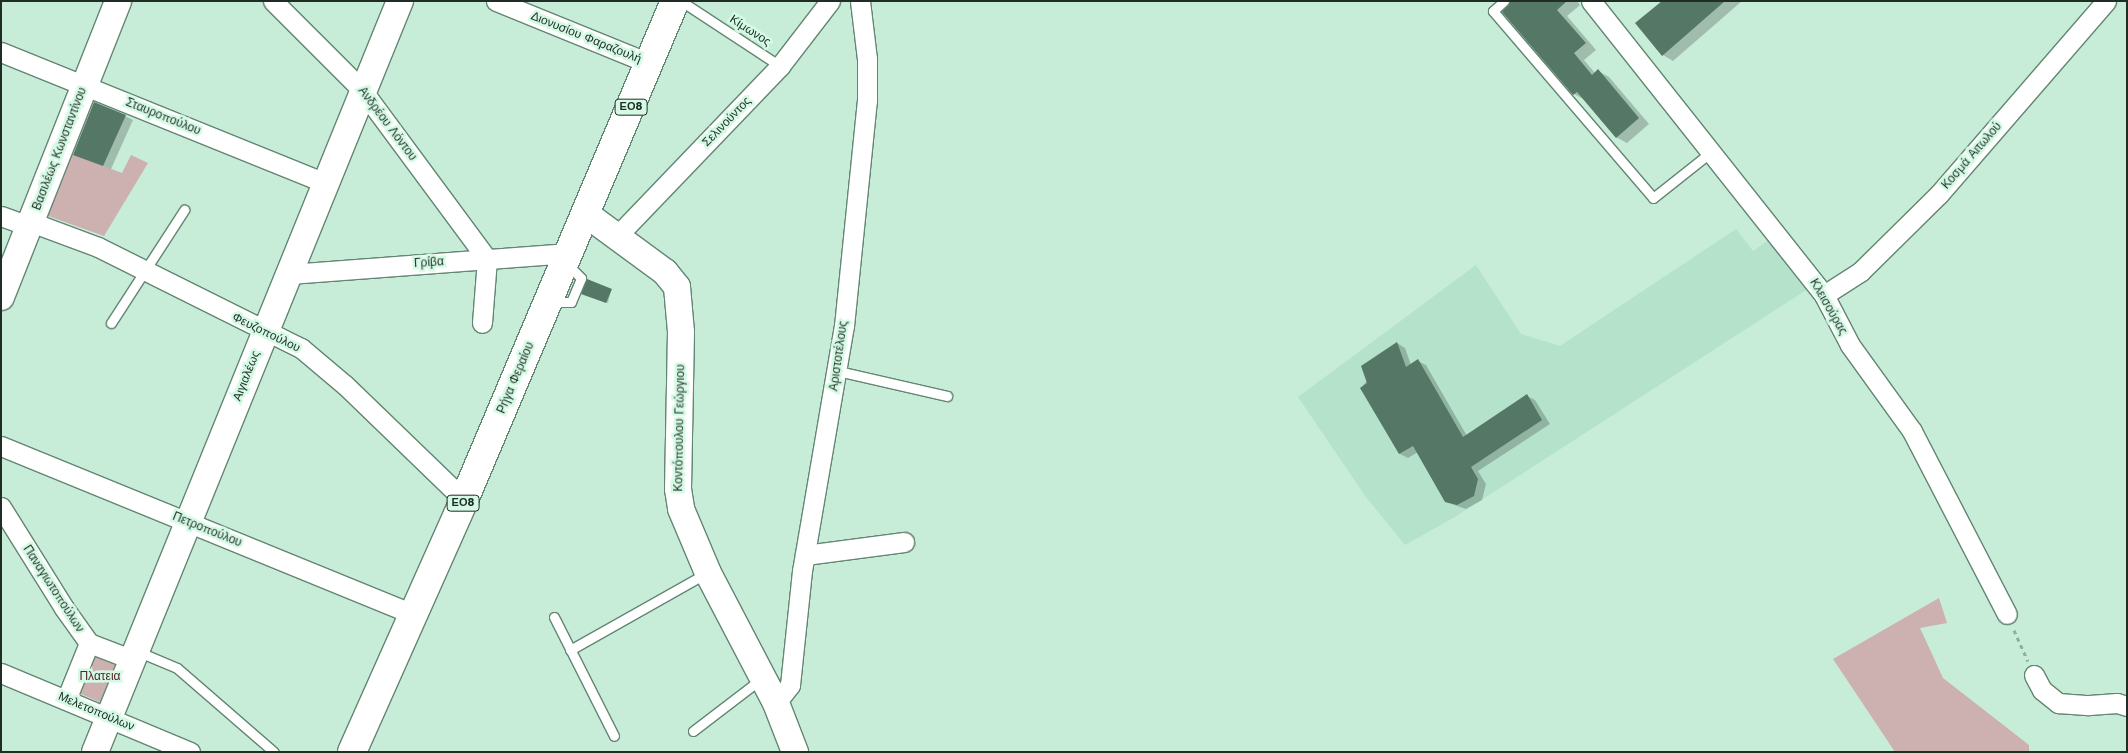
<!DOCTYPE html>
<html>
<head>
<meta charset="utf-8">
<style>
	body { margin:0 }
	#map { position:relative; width:2128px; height:753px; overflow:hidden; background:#c7ecd7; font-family:"Work Sans",sans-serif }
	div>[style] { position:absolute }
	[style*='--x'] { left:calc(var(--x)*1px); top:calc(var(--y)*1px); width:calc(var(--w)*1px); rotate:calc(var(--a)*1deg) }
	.built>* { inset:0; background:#b5e2ca }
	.green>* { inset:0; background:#cdb0b0 }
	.shadow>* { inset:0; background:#0003 }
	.building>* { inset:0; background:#557765 }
	.path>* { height:3px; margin-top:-1.5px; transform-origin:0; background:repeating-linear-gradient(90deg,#91ae9d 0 4px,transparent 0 8px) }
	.roads { filter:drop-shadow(1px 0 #638673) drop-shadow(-1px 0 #638673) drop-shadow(0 1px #638673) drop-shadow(0 -1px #638673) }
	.lane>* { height:9px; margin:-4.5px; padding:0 4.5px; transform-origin:4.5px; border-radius:4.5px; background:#fff }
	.street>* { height:19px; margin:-9.5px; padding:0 9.5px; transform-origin:9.5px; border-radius:9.5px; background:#fff }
	.secondary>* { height:26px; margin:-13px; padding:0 13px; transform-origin:13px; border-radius:13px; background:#fff }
	.primary>* { height:28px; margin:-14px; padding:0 14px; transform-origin:14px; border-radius:14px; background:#fff }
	span { translate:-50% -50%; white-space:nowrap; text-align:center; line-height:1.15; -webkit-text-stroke:5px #d4f9e4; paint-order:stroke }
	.shield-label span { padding:1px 4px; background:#d4f9e4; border:1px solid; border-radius:4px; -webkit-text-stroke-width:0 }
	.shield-label { font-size:11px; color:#1f2d25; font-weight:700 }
	.street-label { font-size:12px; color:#1f2d25 }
	.park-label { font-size:12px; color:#582528 }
	.frame { position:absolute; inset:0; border:2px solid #1f2d25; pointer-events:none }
</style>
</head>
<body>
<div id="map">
	<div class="built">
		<div style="clip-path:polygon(1736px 229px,1753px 251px,1771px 238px,1811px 287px,1455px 517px,1405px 545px,1366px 497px,1298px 397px,1476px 265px,1521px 334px,1560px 346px)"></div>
	</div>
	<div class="green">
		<div style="clip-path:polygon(72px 154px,122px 173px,131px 155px,148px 163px,104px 236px,48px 216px)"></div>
		<div style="clip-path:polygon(1939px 598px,1947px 623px,1920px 628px,1943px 678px,2029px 745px,2029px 752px,1895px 752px,1833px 659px)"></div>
		<div style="clip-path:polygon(92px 650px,124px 663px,107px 705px,76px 692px)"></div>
	</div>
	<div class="shadow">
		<div style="clip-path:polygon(1514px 1px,1577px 1px,1580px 5px,1567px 16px,1596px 50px,1584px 60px,1595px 73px,1598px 71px,1609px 77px,1649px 124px,1627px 143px,1616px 137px,1585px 100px,1574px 94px,1503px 12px)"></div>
		<div style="clip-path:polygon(1664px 1px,1742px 1px,1673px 61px,1663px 55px)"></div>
		<div style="clip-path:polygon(125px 116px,133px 120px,111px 169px,75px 154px)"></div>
		<div style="clip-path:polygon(611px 290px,608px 303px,585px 294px)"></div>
		<div style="clip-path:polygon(1397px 343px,1405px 348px,1411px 365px,1418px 361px,1426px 365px,1467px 436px,1527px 396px,1535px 400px,1550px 424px,1478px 471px,1486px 484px,1482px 500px,1466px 509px,1446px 502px,1418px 452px,1408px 458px,1400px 454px,1361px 388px)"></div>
	</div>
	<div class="building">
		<div style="clip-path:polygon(1510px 1px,1567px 1px,1557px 10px,1586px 43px,1574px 53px,1592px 75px,1598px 69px,1639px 118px,1616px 138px,1577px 92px,1573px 95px,1502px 12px)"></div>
		<div style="clip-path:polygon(1662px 1px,1725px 1px,1662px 56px,1635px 23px)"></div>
		<div style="clip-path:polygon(94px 102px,126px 115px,103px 166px,73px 155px)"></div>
		<div style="clip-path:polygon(587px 279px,612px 289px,606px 303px,581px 294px)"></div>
		<div style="clip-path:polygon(1397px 342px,1406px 367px,1418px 359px,1463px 437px,1527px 394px,1542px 420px,1471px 467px,1478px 479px,1474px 496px,1457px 505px,1445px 502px,1413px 446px,1399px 454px,1360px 388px,1367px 383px,1361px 366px)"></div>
	</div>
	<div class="path">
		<div style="--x:2014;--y:630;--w:34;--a:66"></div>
	</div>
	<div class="roads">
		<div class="lane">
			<div style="--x:681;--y:1;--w:118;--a:33.3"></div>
			<div style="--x:1504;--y:1;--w:15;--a:138"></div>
			<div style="--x:1493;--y:11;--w:246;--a:49.4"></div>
			<div style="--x:1653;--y:198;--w:74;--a:-38.4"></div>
			<div style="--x:553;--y:302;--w:18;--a:0"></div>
			<div style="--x:571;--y:302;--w:26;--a:-67"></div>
			<div style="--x:581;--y:278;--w:18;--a:-135"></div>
			<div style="--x:111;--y:323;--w:135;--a:-57.1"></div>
			<div style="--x:838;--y:371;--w:112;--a:12.9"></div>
			<div style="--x:554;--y:617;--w:133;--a:63.2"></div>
			<div style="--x:570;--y:650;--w:155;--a:-29.4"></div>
			<div style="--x:139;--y:652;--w:41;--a:22.8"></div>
			<div style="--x:177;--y:668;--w:128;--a:40.9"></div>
			<div style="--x:693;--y:731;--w:86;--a:-37.4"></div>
		</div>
		<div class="street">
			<div style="--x:273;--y:1;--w:126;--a:45"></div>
			<div style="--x:362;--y:90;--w:210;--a:53.5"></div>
			<div style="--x:487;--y:259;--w:64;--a:94.5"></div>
			<div style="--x:496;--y:1;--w:165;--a:22.1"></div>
			<div style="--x:1591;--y:1;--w:375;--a:51.6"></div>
			<div style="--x:1824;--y:295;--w:56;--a:62.5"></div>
			<div style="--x:1850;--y:345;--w:106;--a:54.2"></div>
			<div style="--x:1912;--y:431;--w:206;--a:62.6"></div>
			<div style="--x:1;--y:52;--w:349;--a:22"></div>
			<div style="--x:1;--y:216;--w:30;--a:20"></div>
			<div style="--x:31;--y:222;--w:72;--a:20.5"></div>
			<div style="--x:98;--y:247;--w:227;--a:26.5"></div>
			<div style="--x:301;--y:348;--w:57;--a:40.1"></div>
			<div style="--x:345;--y:385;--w:165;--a:44"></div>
			<div style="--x:617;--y:236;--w:236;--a:-46.2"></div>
			<div style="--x:780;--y:66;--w:82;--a:-52.4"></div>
			<div style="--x:289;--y:274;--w:281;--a:-4.3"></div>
			<div style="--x:1824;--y:295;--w:43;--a:-32.6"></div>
			<div style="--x:1860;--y:272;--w:111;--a:-44.6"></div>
			<div style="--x:1939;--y:194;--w:255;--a:-49.1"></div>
			<div style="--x:1;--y:446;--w:445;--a:22.2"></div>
			<div style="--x:1;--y:507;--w:119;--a:58"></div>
			<div style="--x:64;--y:608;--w:43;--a:54.5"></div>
			<div style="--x:89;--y:643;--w:61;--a:112"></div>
			<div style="--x:805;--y:555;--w:100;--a:-7.5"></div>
			<div style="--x:89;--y:643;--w:47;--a:21.1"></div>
			<div style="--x:1;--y:673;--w:205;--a:22.7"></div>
			<div style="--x:2034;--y:675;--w:17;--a:62"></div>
			<div style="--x:2042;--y:690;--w:21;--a:39"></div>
			<div style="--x:2058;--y:703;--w:31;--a:4"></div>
			<div style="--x:2089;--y:705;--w:28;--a:-4"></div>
			<div style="--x:2117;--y:703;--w:10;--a:17"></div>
			<div style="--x:776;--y:703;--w:23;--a:-52"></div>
			<div style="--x:790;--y:685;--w:115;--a:-84"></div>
			<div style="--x:802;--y:571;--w:249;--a:-80.3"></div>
			<div style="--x:844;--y:326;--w:226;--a:-84.2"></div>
			<div style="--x:867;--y:101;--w:42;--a:-90"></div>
			<div style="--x:867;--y:59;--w:58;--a:-96.9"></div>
		</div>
		<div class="secondary">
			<div style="--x:586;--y:214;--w:98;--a:36.3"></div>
			<div style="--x:665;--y:272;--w:19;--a:51"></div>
			<div style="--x:677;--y:287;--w:45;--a:84.9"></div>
			<div style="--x:681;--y:332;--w:157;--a:91.1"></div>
			<div style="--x:678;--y:489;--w:20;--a:81"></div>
			<div style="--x:681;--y:509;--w:69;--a:67.1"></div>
			<div style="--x:708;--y:573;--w:147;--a:62.4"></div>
			<div style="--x:776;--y:703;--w:53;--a:68.8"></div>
			<div style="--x:1;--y:297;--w:318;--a:-68.4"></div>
			<div style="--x:95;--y:752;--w:811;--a:-67.9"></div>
		</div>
		<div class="primary">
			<div style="--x:352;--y:752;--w:276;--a:-66"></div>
			<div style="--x:464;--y:500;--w:542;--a:-67.08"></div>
		</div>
	</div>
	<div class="shield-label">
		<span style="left:631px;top:107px">ΕΟ8</span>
		<span style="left:463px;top:503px">ΕΟ8</span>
	</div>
	<div class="street-label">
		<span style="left:750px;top:31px;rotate:33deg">Κίμωνος</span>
		<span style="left:586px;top:38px;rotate:22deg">Διονυσίου Φαραζουλή</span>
		<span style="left:163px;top:117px;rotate:22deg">Σταυροπούλου</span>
		<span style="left:727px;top:122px;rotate:-46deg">Σελινούντος</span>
		<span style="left:387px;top:124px;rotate:53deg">Ανδρέου Λόντου</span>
		<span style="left:60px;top:149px;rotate:-69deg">Βασιλέως Κωνσταντίνου</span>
		<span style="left:1972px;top:156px;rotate:-49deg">Κοσμά Αιτωλού</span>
		<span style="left:429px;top:263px;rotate:-4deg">Γρίβα</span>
		<span style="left:1828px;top:307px;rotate:60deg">Κλεισούρας</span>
		<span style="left:266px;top:333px;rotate:26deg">Φευζοπούλου</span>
		<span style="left:839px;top:356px;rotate:-82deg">Αριστοτέλους</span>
		<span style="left:247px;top:376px;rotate:-68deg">Αιγιαλέως</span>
		<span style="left:516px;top:378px;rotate:-67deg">Ρήγα Φεραίου</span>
		<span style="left:680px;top:428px;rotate:-89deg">Κοντόπουλου Γεώργιου</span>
		<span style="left:207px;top:530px;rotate:22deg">Πετροπούλου</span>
		<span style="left:53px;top:589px;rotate:57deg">Παναγιωτοπούλων</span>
		<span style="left:96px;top:712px;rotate:23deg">Μελετοπούλων</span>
	</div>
	<div class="park-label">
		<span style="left:100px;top:677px">Πλατεια</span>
	</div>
	<div class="frame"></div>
</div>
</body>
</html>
